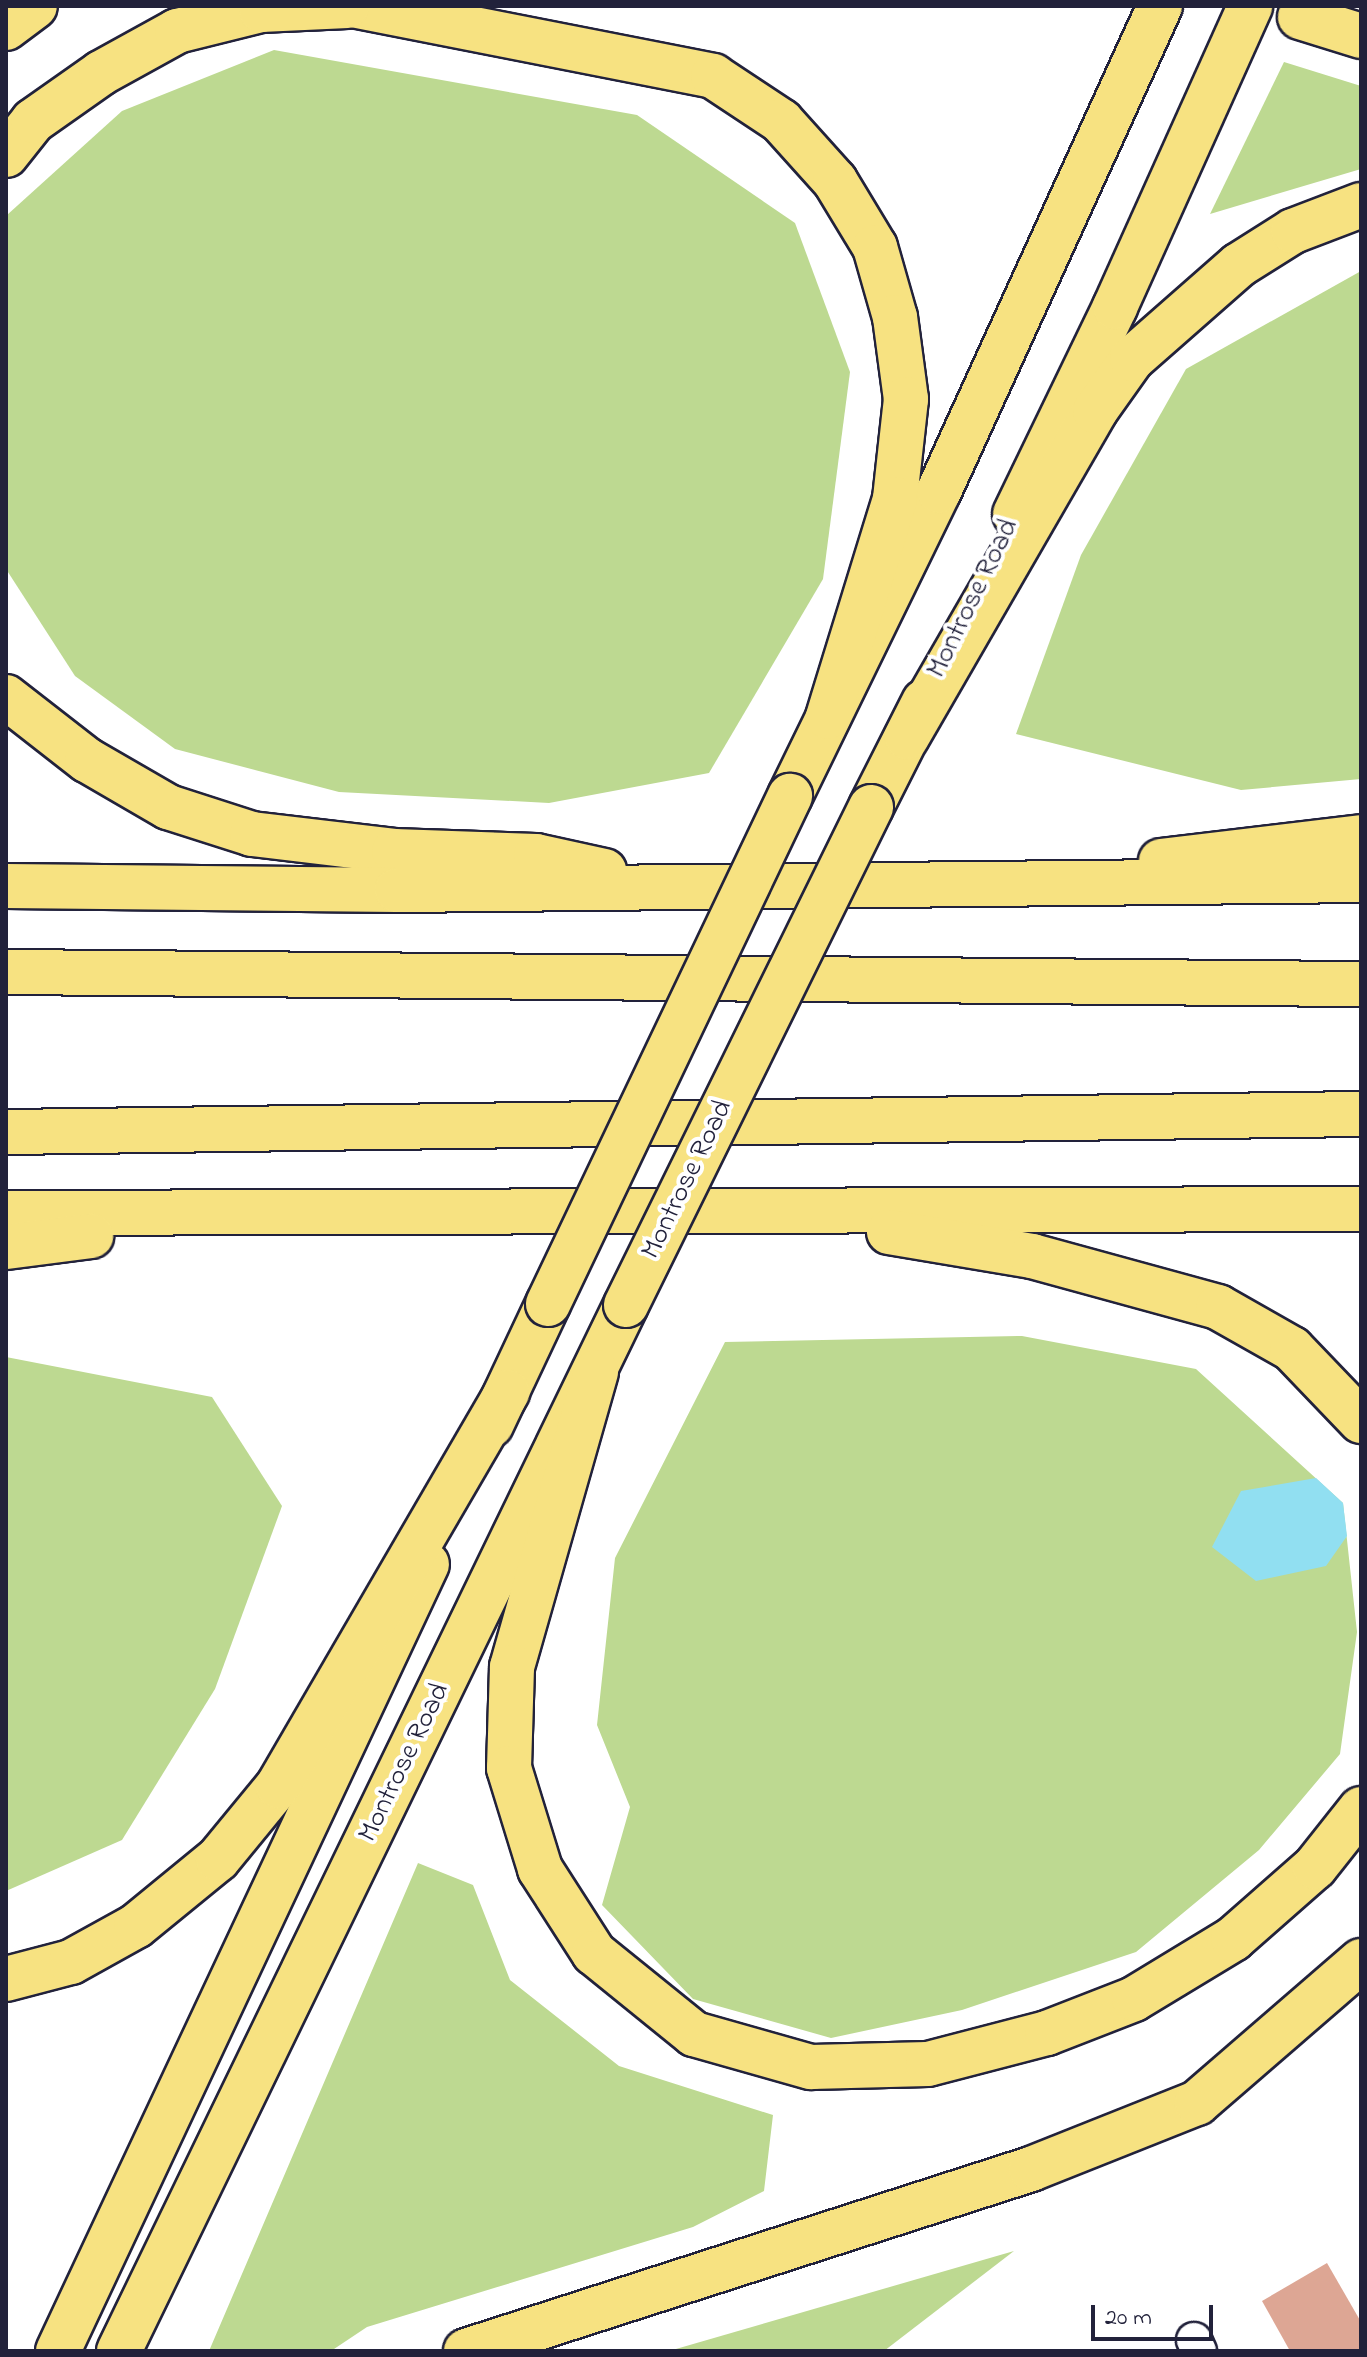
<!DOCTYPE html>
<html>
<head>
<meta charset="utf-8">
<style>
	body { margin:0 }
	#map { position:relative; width:1367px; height:2357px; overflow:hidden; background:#fff; font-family:"Indie Flower",sans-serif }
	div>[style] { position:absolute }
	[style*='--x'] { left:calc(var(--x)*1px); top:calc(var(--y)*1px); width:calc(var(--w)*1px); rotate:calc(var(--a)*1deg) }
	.green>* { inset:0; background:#bdd991 }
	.water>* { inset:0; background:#91dff1 }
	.building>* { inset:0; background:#dda694 }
	.roads { filter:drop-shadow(2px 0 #22223b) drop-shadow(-2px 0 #22223b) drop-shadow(0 2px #22223b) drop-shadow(0 -2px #22223b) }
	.street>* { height:34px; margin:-17px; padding:0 17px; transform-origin:17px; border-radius:17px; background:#fff }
	.primary>* { height:44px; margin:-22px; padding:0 22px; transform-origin:22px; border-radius:22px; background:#f7e281 }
	.highway>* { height:44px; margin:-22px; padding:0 22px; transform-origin:22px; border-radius:22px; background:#f7e281 }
	.bridges { filter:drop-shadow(2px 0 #22223b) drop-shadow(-2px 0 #22223b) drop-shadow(0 2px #22223b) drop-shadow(0 -2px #22223b) }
	.primary-bridge>* { height:44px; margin:-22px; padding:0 22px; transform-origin:22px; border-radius:22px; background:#f7e281 }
	span { translate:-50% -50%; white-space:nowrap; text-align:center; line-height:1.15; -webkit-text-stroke:8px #fff; paint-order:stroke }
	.street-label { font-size:28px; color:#22223b }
	.frame { position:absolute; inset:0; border:8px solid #22223b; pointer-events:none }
	.scale { position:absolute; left:1091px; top:2305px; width:122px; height:36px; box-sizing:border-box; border:4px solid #22223b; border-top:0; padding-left:10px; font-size:24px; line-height:28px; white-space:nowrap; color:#22223b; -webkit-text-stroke:6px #fff; paint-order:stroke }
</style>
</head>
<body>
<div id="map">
	<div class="green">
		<div style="clip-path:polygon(274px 50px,637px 115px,795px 223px,850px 372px,823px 579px,709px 773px,549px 803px,339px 792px,175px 749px,75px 676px,6px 569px,7px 215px,122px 111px)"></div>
		<div style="clip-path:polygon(1284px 62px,1361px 86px,1361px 169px,1210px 214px)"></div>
		<div style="clip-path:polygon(1361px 271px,1361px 779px,1241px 790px,1016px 734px,1081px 555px,1186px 369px)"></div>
		<div style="clip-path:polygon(1022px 1336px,1196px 1369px,1343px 1503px,1357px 1632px,1340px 1754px,1259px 1850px,1136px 1952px,962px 2010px,831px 2038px,693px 1999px,602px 1905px,630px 1807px,597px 1725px,615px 1558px,725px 1342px)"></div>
		<div style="clip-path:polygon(6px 1357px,212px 1397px,282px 1506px,215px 1689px,122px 1840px,6px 1891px)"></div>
		<div style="clip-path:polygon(418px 1863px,473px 1885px,510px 1980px,619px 2066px,773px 2115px,764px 2191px,693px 2227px,367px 2327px,331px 2351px,209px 2351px)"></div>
		<div style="clip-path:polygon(1014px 2251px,884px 2351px,669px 2351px)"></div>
	</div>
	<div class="water">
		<div style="clip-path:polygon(1316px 1478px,1343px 1503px,1347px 1536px,1326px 1566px,1256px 1581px,1212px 1547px,1241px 1491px)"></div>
	</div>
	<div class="building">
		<div style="clip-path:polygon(1327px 2263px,1361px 2322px,1361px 2351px,1290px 2351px,1262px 2301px)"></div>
	</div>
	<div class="roads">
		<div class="street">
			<div style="--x:1194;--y:2340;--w:12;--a:66"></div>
		</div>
		<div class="primary">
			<div style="--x:1015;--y:514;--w:230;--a:-64.2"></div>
			<div style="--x:1115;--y:307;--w:330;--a:-65.8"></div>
			<div style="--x:790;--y:796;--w:339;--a:-64"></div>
			<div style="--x:939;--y:491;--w:533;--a:-65.5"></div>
			<div style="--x:871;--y:807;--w:118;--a:-63.2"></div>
			<div style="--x:491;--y:1425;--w:134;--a:-64.8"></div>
			<div style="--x:58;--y:2351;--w:869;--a:-64.88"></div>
			<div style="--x:119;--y:2351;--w:1162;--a:-64.14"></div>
		</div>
		<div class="highway">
			<div style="--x:357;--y:6;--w:363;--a:11.1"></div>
			<div style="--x:713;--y:76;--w:82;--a:33.5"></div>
			<div style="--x:781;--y:121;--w:81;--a:48"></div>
			<div style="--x:835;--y:181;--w:77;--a:58.8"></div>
			<div style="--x:875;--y:247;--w:73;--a:74.1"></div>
			<div style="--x:895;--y:317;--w:83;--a:82.4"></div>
			<div style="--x:906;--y:399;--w:101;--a:96.3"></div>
			<div style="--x:895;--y:499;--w:228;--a:107.1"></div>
			<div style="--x:1300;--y:17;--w:64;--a:17.3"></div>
			<div style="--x:6;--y:28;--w:36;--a:-37"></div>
			<div style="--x:6;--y:155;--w:43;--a:-51.5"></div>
			<div style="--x:33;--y:121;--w:83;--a:-35.2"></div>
			<div style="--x:101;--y:73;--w:87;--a:-28.9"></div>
			<div style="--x:177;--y:31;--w:87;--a:-14"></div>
			<div style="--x:261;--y:10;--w:86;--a:-2.7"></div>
			<div style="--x:6;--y:697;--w:103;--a:37.9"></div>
			<div style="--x:87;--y:760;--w:94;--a:30.1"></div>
			<div style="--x:168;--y:807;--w:88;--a:17.8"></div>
			<div style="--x:252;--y:834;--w:143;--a:6.8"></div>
			<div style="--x:394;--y:851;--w:142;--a:2"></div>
			<div style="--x:536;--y:856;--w:70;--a:12.4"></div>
			<div style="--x:907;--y:737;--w:376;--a:-60"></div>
			<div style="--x:1095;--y:411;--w:64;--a:-54.6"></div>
			<div style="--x:1132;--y:359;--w:142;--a:-41.3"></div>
			<div style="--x:1239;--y:265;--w:64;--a:-32.2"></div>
			<div style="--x:1293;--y:231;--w:73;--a:-20.9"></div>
			<div style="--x:1161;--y:861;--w:201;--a:-6.8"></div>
			<div style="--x:6;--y:886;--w:391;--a:0.6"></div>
			<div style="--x:397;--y:890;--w:964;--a:-0.59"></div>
			<div style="--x:6;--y:972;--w:1355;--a:0.51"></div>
			<div style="--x:6;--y:1132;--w:1355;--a:-0.76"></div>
			<div style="--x:6;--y:1213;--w:1355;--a:-0.17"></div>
			<div style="--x:889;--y:1232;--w:145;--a:9.5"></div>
			<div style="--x:1032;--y:1256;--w:193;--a:15.3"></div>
			<div style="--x:1218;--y:1307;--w:85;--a:29.6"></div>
			<div style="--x:1292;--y:1349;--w:100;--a:46.2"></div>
			<div style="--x:6;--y:1247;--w:86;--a:-7.4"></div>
			<div style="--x:596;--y:1372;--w:307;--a:105.9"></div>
			<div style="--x:512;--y:1667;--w:101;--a:91.7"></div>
			<div style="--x:509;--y:1768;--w:106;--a:72.9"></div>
			<div style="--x:540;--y:1869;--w:100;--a:57.3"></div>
			<div style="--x:594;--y:1953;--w:129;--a:39"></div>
			<div style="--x:694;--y:2034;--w:122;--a:15.8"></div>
			<div style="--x:811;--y:2067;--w:117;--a:-1.5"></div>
			<div style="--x:928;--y:2064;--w:123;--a:-14.6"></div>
			<div style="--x:1047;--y:2033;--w:93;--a:-21.3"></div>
			<div style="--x:1134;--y:1999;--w:116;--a:-31.2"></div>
			<div style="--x:1233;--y:1939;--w:109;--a:-41.3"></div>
			<div style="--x:1315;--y:1867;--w:74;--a:-51.6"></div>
			<div style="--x:6;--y:1979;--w:67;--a:-14.7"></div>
			<div style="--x:71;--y:1962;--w:74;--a:-29"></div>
			<div style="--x:136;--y:1926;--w:106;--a:-39.3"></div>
			<div style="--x:218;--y:1859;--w:94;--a:-50.6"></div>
			<div style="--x:278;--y:1786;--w:456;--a:-59.8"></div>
			<div style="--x:466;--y:2351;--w:594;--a:-17.85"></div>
			<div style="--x:1031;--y:2169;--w:179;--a:-21.7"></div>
			<div style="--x:1197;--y:2103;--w:217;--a:-40.9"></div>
		</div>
	</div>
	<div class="bridges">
		<div class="primary-bridge">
			<div style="--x:548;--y:1304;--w:563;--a:-64.53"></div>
			<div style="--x:626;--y:1305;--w:555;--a:-63.8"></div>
		</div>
	</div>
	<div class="street-label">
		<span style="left:974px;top:599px;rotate:-64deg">Montrose Road</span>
		<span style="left:688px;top:1180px;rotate:-64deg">Montrose Road</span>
		<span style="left:405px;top:1763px;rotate:-64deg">Montrose Road</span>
	</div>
	<div class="frame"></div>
	<div class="scale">20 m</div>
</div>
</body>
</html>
